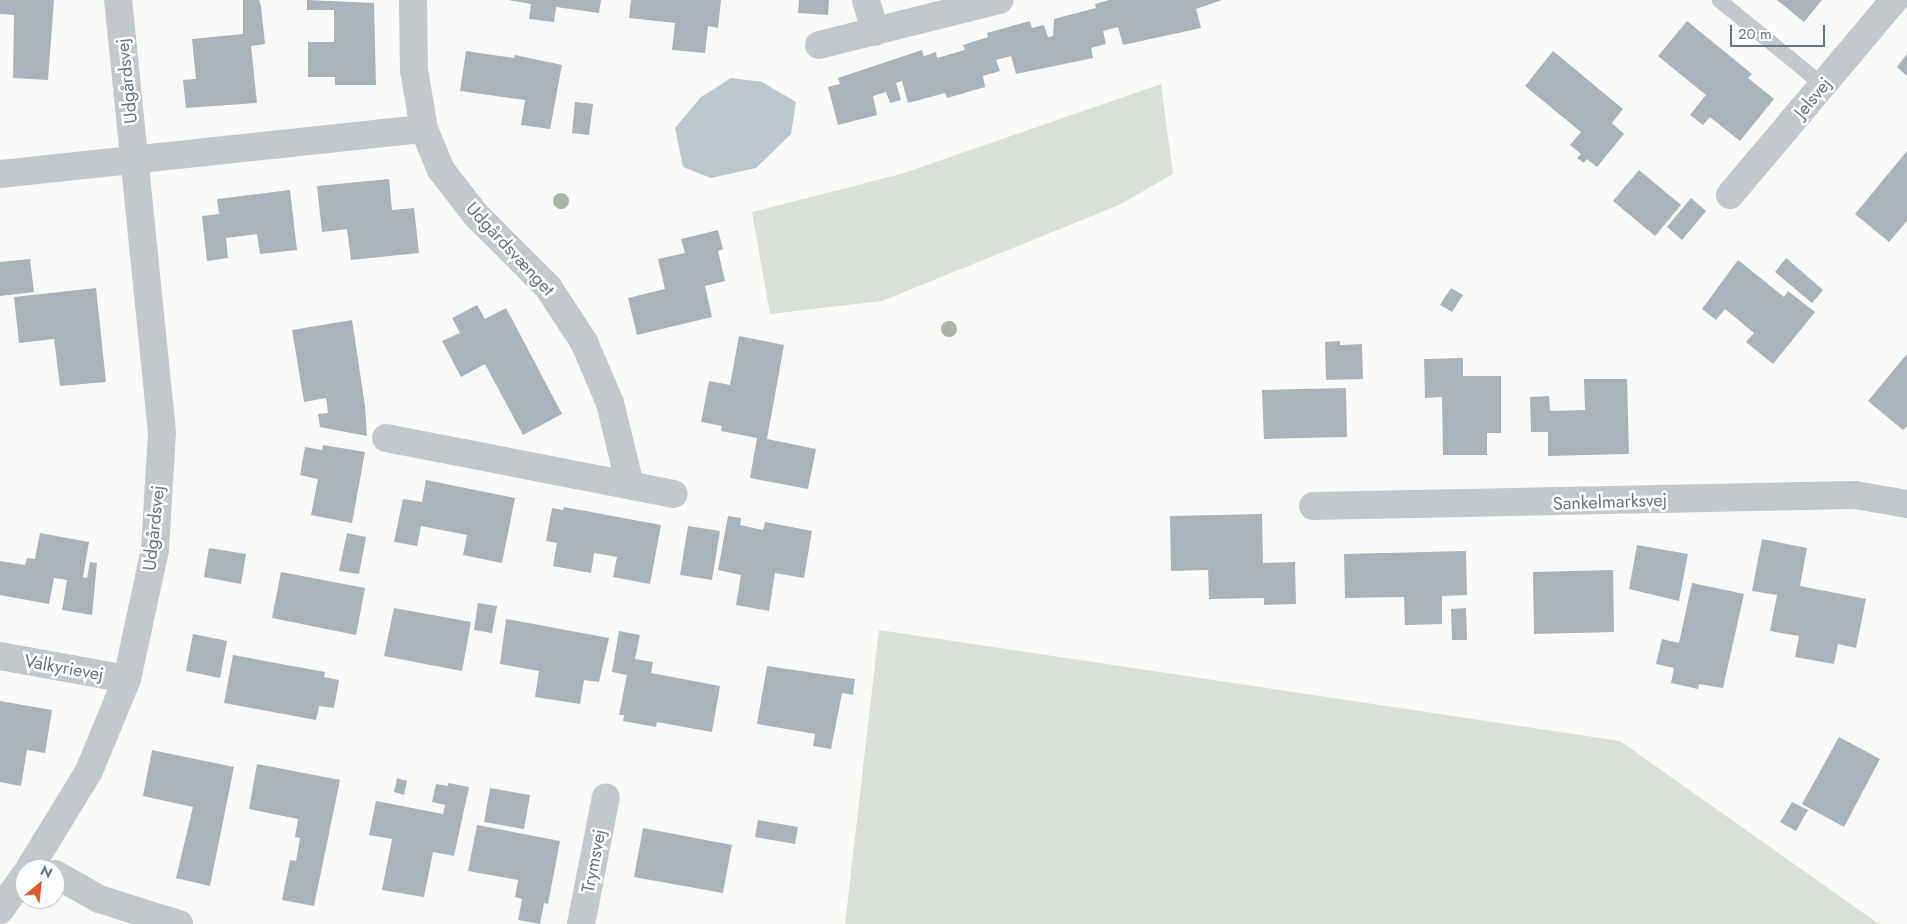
<!DOCTYPE html>
<html>
<head>
<meta charset="utf-8">
<style>
	body { margin:0 }
	#map { position:relative; width:1907px; height:924px; overflow:hidden; background:#fafaf8; font-family:Jost,sans-serif }
	div>[style] { position:absolute }
	[style*='--x'] { left:calc(var(--x)*1px); top:calc(var(--y)*1px); width:calc(var(--w)*1px); rotate:calc(var(--a)*1deg) }
	.green>* { inset:0; background:#dadfd7 }
	.water>* { inset:0; background:#bbc7cb }
	.building>* { inset:0; background:#aab3b9 }
	.lane>* { height:15px; margin:-7.5px; padding:0 7.5px; transform-origin:7.5px; border-radius:7.5px; background:#c3c8cc }
	.street>* { height:28px; margin:-14px; padding:0 14px; transform-origin:14px; border-radius:14px; background:#c3c8cc }
	.trees>* { width:16px; height:16px; margin:-8px; border-radius:50%; background:#aab4a7 }
	span { translate:-50% -50%; white-space:nowrap; text-align:center; line-height:1.15; -webkit-text-stroke:5px #fff; paint-order:stroke }
	.street-label { font-size:18px; color:#657683 }
	.north { position:absolute; left:15px; top:859px; width:50px; height:50px; box-sizing:border-box; background:#fff; border:1px solid #c1c8cd; border-radius:50%; rotate:28deg; font-size:14px; font-weight:700; line-height:20px; text-align:center; color:#657683 }
	.north::after { content:''; display:block; margin:auto; width:18px; height:22px; background:#e4572e; clip-path:polygon(50% 0,100% 100%,50% 72%,0 100%) }
	.scale { position:absolute; left:1730px; top:25px; width:95px; height:22px; box-sizing:border-box; border:2px solid #657683; border-top:0; padding-left:6px; font-size:15px; line-height:18px; white-space:nowrap; color:#657683; -webkit-text-stroke:4px #fff; paint-order:stroke }
</style>
</head>
<body>
<div id="map">
	<div class="green">
		<div style="clip-path:polygon(1161px 84px,1173px 174px,1119px 205px,882px 301px,770px 314px,752px 212px,901px 174px)"></div>
		<div style="clip-path:polygon(879px 630px,1620px 741px,1879px 924px,845px 924px)"></div>
	</div>
	<div class="water">
		<div style="clip-path:polygon(731px 78px,762px 82px,796px 102px,791px 134px,756px 168px,711px 178px,683px 167px,675px 128px,701px 97px)"></div>
	</div>
	<div class="building">
		<div style="clip-path:polygon(0 0,54px 0,48px 80px,13px 78px,14px 15px,0 14px)"></div>
		<div style="clip-path:polygon(243px 0,259px 0,261px 6px,265px 44px,251px 46px,257px 103px,186px 108px,183px 80px,196px 79px,192px 39px,243px 34px)"></div>
		<div style="clip-path:polygon(307px 0,374px 3px,376px 85px,335px 85px,335px 77px,308px 77px,308px 42px,334px 42px,334px 10px,307px 10px)"></div>
		<div style="clip-path:polygon(508px 0,601px 0,599px 13px,556px 7px,554px 22px,529px 19px,531px 4px)"></div>
		<div style="clip-path:polygon(631px 0,721px 0,718px 28px,708px 26px,705px 53px,672px 50px,675px 23px,629px 18px)"></div>
		<div style="clip-path:polygon(799px 0,829px 0,828px 15px,798px 13px)"></div>
		<div style="clip-path:polygon(1109px 0,1222px 0,1196px 9px,1201px 28px,1123px 45px,1118px 27px,1103px 31px,1106px 44px,1091px 48px,1093px 58px,1016px 74px,1011px 56px,996px 60px,1000px 71px,983px 76px,985px 87px,947px 98px,945px 93px,908px 103px,902px 81px,896px 83px,901px 100px,890px 103px,886px 92px,873px 96px,877px 115px,838px 125px,828px 87px,840px 84px,838px 78px,922px 50px,924px 56px,936px 52px,937px 58px,965px 50px,963px 45px,988px 37px,987px 33px,1030px 21px,1032px 28px,1044px 25px,1048px 37px,1053px 36px,1054px 19px,1096px 8px,1095px 4px)"></div>
		<div style="clip-path:polygon(1777px 0,1822px 0,1804px 22px)"></div>
		<div style="clip-path:polygon(1687px 21px,1752px 74px,1748px 78px,1774px 99px,1740px 141px,1710px 117px,1703px 125px,1690px 115px,1706px 95px,1658px 56px)"></div>
		<div style="clip-path:polygon(466px 51px,514px 58px,515px 55px,562px 65px,550px 129px,521px 125px,525px 100px,460px 91px)"></div>
		<div style="clip-path:polygon(1553px 51px,1623px 109px,1612px 123px,1624px 134px,1597px 167px,1587px 159px,1584px 163px,1577px 158px,1581px 154px,1570px 145px,1581px 132px,1525px 86px)"></div>
		<div style="clip-path:polygon(1907px 54px,1907px 76px,1897px 67px)"></div>
		<div style="clip-path:polygon(575px 102px,593px 104px,589px 135px,572px 133px)"></div>
		<div style="clip-path:polygon(1907px 151px,1907px 221px,1889px 242px,1855px 214px)"></div>
		<div style="clip-path:polygon(1639px 170px,1681px 205px,1655px 236px,1613px 201px)"></div>
		<div style="clip-path:polygon(389px 179px,392px 210px,414px 208px,419px 253px,351px 260px,347px 229px,322px 232px,317px 186px)"></div>
		<div style="clip-path:polygon(290px 190px,297px 250px,260px 254px,257px 234px,226px 238px,228px 258px,207px 261px,202px 216px,219px 214px,217px 199px)"></div>
		<div style="clip-path:polygon(1691px 198px,1706px 211px,1682px 240px,1667px 227px)"></div>
		<div style="clip-path:polygon(718px 230px,723px 249px,718px 251px,725px 281px,705px 286px,712px 317px,637px 335px,628px 298px,665px 289px,658px 259px,685px 253px,681px 239px)"></div>
		<div style="clip-path:polygon(1786px 258px,1823px 290px,1812px 303px,1775px 272px)"></div>
		<div style="clip-path:polygon(30px 259px,34px 292px,0 296px,0 262px)"></div>
		<div style="clip-path:polygon(1738px 260px,1784px 297px,1788px 291px,1815px 312px,1773px 364px,1746px 342px,1754px 333px,1725px 309px,1716px 320px,1702px 309px)"></div>
		<div style="clip-path:polygon(96px 288px,106px 382px,60px 386px,54px 339px,19px 343px,14px 297px)"></div>
		<div style="clip-path:polygon(1451px 288px,1463px 295px,1452px 312px,1440px 305px)"></div>
		<div style="clip-path:polygon(477px 305px,485px 319px,506px 308px,562px 414px,523px 435px,485px 364px,461px 377px,442px 341px,460px 333px,452px 318px)"></div>
		<div style="clip-path:polygon(352px 320px,365px 406px,367px 436px,320px 427px,318px 414px,328px 413px,326px 398px,304px 402px,292px 330px)"></div>
		<div style="clip-path:polygon(739px 336px,784px 345px,767px 439px,816px 449px,808px 489px,750px 478px,757px 438px,721px 431px,722px 426px,701px 422px,709px 381px,730px 385px)"></div>
		<div style="clip-path:polygon(1340px 341px,1340px 345px,1362px 344px,1363px 379px,1326px 380px,1325px 342px)"></div>
		<div style="clip-path:polygon(1907px 354px,1907px 426px,1903px 430px,1868px 401px)"></div>
		<div style="clip-path:polygon(1463px 358px,1463px 376px,1501px 376px,1501px 433px,1487px 433px,1487px 455px,1443px 455px,1442px 397px,1425px 398px,1424px 359px)"></div>
		<div style="clip-path:polygon(1584px 379px,1627px 379px,1629px 454px,1548px 456px,1548px 432px,1531px 432px,1530px 397px,1549px 396px,1550px 411px,1585px 410px)"></div>
		<div style="clip-path:polygon(1346px 388px,1347px 437px,1264px 439px,1262px 390px)"></div>
		<div style="clip-path:polygon(323px 445px,365px 452px,352px 523px,311px 515px,318px 479px,300px 475px,305px 447px,322px 450px)"></div>
		<div style="clip-path:polygon(426px 480px,515px 498px,502px 563px,463px 555px,467px 535px,421px 526px,417px 546px,394px 542px,403px 499px,422px 502px)"></div>
		<div style="clip-path:polygon(564px 507px,661px 525px,650px 584px,613px 577px,617px 557px,594px 553px,591px 573px,553px 566px,557px 543px,546px 541px,552px 508px,563px 510px)"></div>
		<div style="clip-path:polygon(1262px 514px,1263px 563px,1295px 562px,1296px 604px,1264px 605px,1264px 598px,1209px 599px,1208px 570px,1171px 571px,1170px 516px)"></div>
		<div style="clip-path:polygon(728px 516px,741px 518px,740px 525px,763px 530px,765px 522px,812px 531px,804px 578px,775px 573px,769px 611px,736px 605px,741px 575px,718px 570px)"></div>
		<div style="clip-path:polygon(688px 526px,720px 531px,712px 580px,680px 575px)"></div>
		<div style="clip-path:polygon(40px 533px,89px 542px,83px 577px,87px 578px,90px 562px,97px 563px,92px 615px,62px 610px,67px 580px,54px 578px,49px 604px,0 595px,0 561px,25px 565px,27px 558px,35px 559px)"></div>
		<div style="clip-path:polygon(347px 533px,366px 537px,359px 574px,339px 571px)"></div>
		<div style="clip-path:polygon(1762px 539px,1807px 548px,1800px 586px,1866px 599px,1856px 648px,1838px 644px,1834px 664px,1795px 657px,1799px 636px,1770px 631px,1777px 595px,1752px 591px)"></div>
		<div style="clip-path:polygon(1637px 545px,1688px 554px,1679px 601px,1629px 589px)"></div>
		<div style="clip-path:polygon(209px 548px,246px 554px,241px 584px,204px 577px)"></div>
		<div style="clip-path:polygon(1466px 551px,1467px 595px,1442px 596px,1442px 624px,1405px 625px,1404px 597px,1345px 598px,1344px 554px)"></div>
		<div style="clip-path:polygon(1613px 570px,1614px 632px,1534px 634px,1533px 572px)"></div>
		<div style="clip-path:polygon(281px 572px,365px 588px,356px 635px,272px 618px)"></div>
		<div style="clip-path:polygon(1692px 583px,1744px 594px,1723px 688px,1699px 684px,1698px 689px,1671px 683px,1674px 668px,1656px 664px,1662px 639px,1679px 643px)"></div>
		<div style="clip-path:polygon(478px 603px,497px 606px,492px 633px,474px 630px)"></div>
		<div style="clip-path:polygon(394px 608px,471px 622px,462px 671px,384px 656px)"></div>
		<div style="clip-path:polygon(1466px 608px,1467px 640px,1452px 640px,1451px 609px)"></div>
		<div style="clip-path:polygon(506px 619px,609px 638px,599px 682px,584px 680px,580px 704px,535px 697px,539px 671px,500px 664px)"></div>
		<div style="clip-path:polygon(619px 631px,640px 635px,635px 659px,653px 662px,651px 673px,720px 686px,712px 732px,657px 722px,656px 727px,623px 721px,624px 715px,619px 715px,627px 675px,612px 672px)"></div>
		<div style="clip-path:polygon(193px 634px,227px 641px,220px 678px,186px 671px)"></div>
		<div style="clip-path:polygon(233px 655px,325px 672px,324px 677px,339px 680px,334px 708px,319px 706px,316px 720px,224px 703px)"></div>
		<div style="clip-path:polygon(767px 666px,855px 679px,853px 695px,842px 693px,831px 749px,813px 746px,815px 734px,757px 724px)"></div>
		<div style="clip-path:polygon(0 701px,52px 710px,45px 753px,27px 750px,21px 786px,0 782px)"></div>
		<div style="clip-path:polygon(1839px 737px,1880px 759px,1844px 827px,1802px 804px)"></div>
		<div style="clip-path:polygon(152px 750px,234px 767px,210px 886px,176px 878px,193px 807px,143px 796px)"></div>
		<div style="clip-path:polygon(257px 764px,340px 780px,314px 906px,282px 900px,290px 860px,296px 861px,300px 838px,295px 837px,298px 819px,249px 809px)"></div>
		<div style="clip-path:polygon(397px 778px,407px 781px,404px 795px,394px 792px)"></div>
		<div style="clip-path:polygon(448px 783px,469px 787px,454px 856px,433px 852px,424px 897px,382px 890px,392px 839px,369px 835px,376px 801px,443px 814px,445px 805px,432px 802px,436px 784px,448px 786px)"></div>
		<div style="clip-path:polygon(490px 788px,530px 795px,524px 829px,484px 822px)"></div>
		<div style="clip-path:polygon(1792px 802px,1808px 810px,1796px 831px,1780px 822px)"></div>
		<div style="clip-path:polygon(758px 820px,798px 827px,795px 844px,755px 837px)"></div>
		<div style="clip-path:polygon(477px 825px,560px 841px,548px 904px,544px 903px,540px 924px,518px 920px,522px 899px,515px 897px,518px 880px,468px 871px)"></div>
		<div style="clip-path:polygon(643px 828px,732px 845px,723px 893px,634px 877px)"></div>
	</div>
	<div class="lane">
		<div style="--x:1719;--y:0;--w:134;--a:39.3"></div>
	</div>
	<div class="street">
		<div style="--x:413;--y:0;--w:70;--a:89.2"></div>
		<div style="--x:414;--y:70;--w:60;--a:80.4"></div>
		<div style="--x:424;--y:129;--w:44;--a:67.5"></div>
		<div style="--x:441;--y:170;--w:57;--a:52.1"></div>
		<div style="--x:476;--y:215;--w:102;--a:45"></div>
		<div style="--x:548;--y:287;--w:66;--a:56.8"></div>
		<div style="--x:584;--y:342;--w:66;--a:66.9"></div>
		<div style="--x:610;--y:403;--w:84;--a:76.3"></div>
		<div style="--x:866;--y:0;--w:33;--a:74"></div>
		<div style="--x:819;--y:45;--w:186;--a:-14"></div>
		<div style="--x:0;--y:174;--w:426;--a:-6.1"></div>
		<div style="--x:1730;--y:195;--w:255;--a:-49.9"></div>
		<div style="--x:386;--y:438;--w:293;--a:11"></div>
		<div style="--x:1313;--y:506;--w:542;--a:-1.16"></div>
		<div style="--x:1855;--y:495;--w:53;--a:9.8"></div>
		<div style="--x:0;--y:656;--w:129;--a:10.3"></div>
		<div style="--x:29;--y:869;--w:115;--a:-58.5"></div>
		<div style="--x:89;--y:771;--w:100;--a:-67.6"></div>
		<div style="--x:127;--y:679;--w:132;--a:-77.8"></div>
		<div style="--x:155;--y:550;--w:118;--a:-86.6"></div>
		<div style="--x:162;--y:432;--w:434;--a:-95.8"></div>
		<div style="--x:55;--y:874;--w:51;--a:29.6"></div>
		<div style="--x:99;--y:899;--w:84;--a:17.4"></div>
		<div style="--x:0;--y:910;--w:43;--a:-54.5"></div>
		<div style="--x:581;--y:924;--w:129;--a:-78.9"></div>
	</div>
	<div class="trees">
		<div style="left:561px;top:201px"></div>
		<div style="left:949px;top:329px"></div>
	</div>
	<div class="street-label">
		<span style="left:127px;top:81px;rotate:-96deg">Udgårdsvej</span>
		<span style="left:1813px;top:98px;rotate:-50deg">Jelsvej</span>
		<span style="left:510px;top:249px;rotate:47deg">Udgårdsvænget</span>
		<span style="left:1610px;top:502px;rotate:-2deg">Sankelmarksvej</span>
		<span style="left:154px;top:528px;rotate:-84deg">Udgårdsvej</span>
		<span style="left:64px;top:668px;rotate:10deg">Valkyrievej</span>
		<span style="left:594px;top:861px;rotate:-79deg">Trymsvej</span>
	</div>
	<div class="north">N</div>
	<div class="scale">20 m</div>
</div>
</body>
</html>
